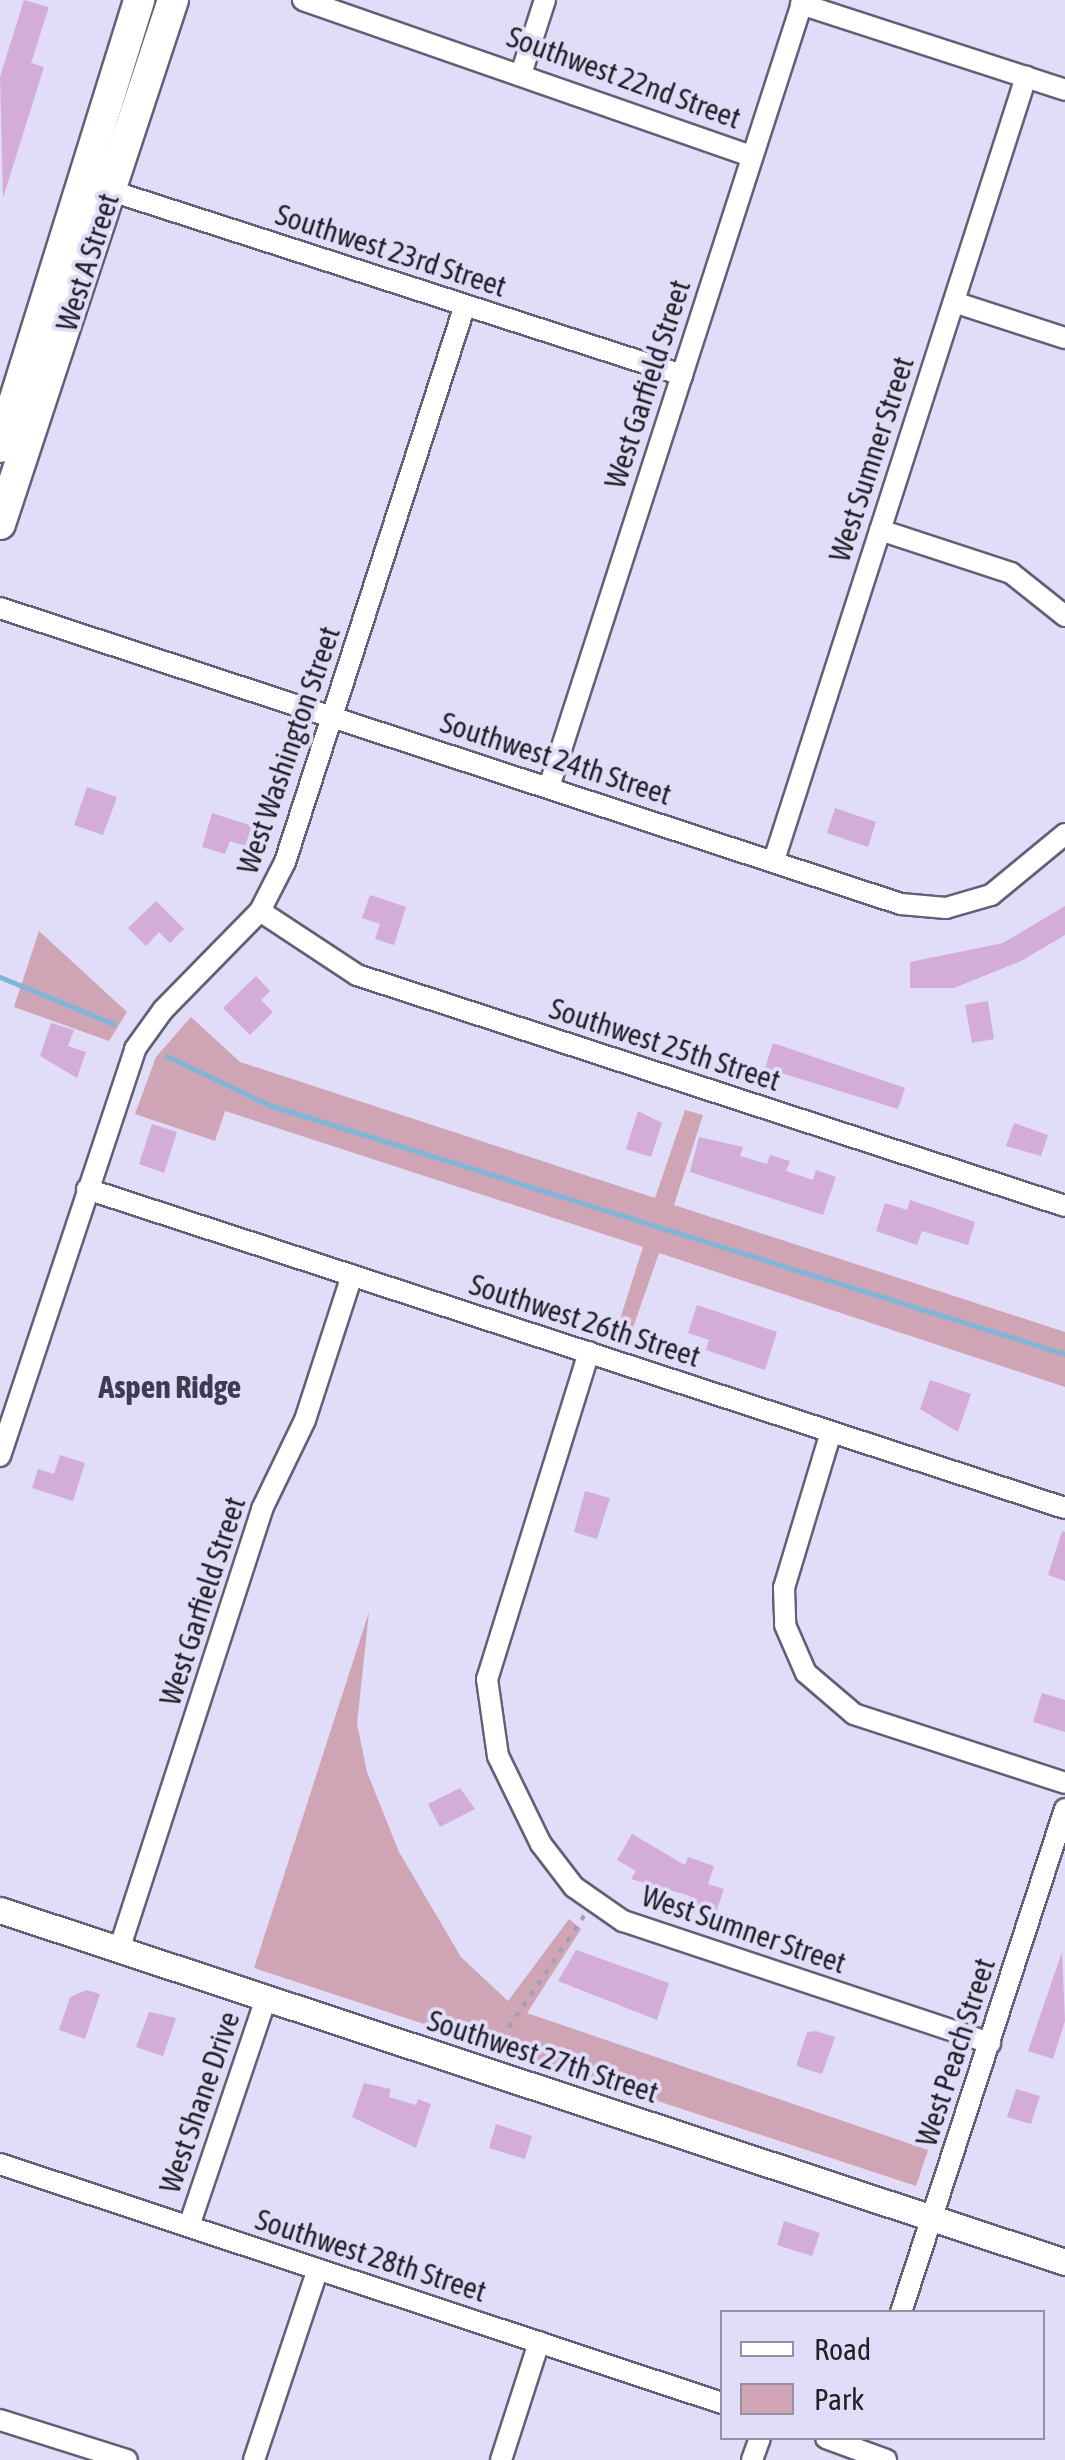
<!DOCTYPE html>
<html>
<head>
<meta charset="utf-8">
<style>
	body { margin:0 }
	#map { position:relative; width:1065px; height:2460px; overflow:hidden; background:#e1dcf7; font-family:"Asap Condensed",sans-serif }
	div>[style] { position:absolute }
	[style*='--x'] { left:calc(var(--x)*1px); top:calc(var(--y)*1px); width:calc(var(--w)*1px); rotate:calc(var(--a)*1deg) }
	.green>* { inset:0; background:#cfa5b6 }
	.stream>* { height:5px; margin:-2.5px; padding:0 2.5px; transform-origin:2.5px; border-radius:2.5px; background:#80b5d5 }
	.building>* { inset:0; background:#d3add8 }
	.path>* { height:4px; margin-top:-2px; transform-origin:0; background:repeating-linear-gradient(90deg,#a19db2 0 5px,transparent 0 13px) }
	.roads { filter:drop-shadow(2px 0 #635f76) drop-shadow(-2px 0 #635f76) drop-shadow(0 2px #635f76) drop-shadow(0 -2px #635f76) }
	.minor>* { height:20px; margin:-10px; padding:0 10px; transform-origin:10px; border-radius:10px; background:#fff }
	.tertiary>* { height:25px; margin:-12.5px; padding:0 12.5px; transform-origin:12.5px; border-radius:12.5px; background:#fff }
	.secondary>* { height:30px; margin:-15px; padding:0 15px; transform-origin:15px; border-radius:15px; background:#fff }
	span { translate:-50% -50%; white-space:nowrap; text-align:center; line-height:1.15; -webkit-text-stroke:8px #e1dcf7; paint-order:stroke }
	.street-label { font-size:30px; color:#211f28 }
	.neighbourhood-label { font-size:32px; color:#3e3a4f; font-weight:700 }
	.legend { position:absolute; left:720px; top:2310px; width:325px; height:130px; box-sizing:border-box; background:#e1dcf7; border:2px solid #9490a4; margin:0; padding:12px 18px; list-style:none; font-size:30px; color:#211f28 }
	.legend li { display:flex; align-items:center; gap:20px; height:50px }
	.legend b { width:50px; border:2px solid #9490a4 }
</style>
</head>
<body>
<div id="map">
	<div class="green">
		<div style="clip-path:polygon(39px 931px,127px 1012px,109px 1041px,14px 1007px)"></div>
		<div style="clip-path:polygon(191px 1017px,240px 1062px,655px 1198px,685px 1110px,703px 1115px,674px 1205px,1065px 1332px,1065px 1387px,659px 1253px,628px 1342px,614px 1338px,643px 1247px,225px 1111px,215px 1141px,135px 1114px,156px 1057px)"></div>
		<div style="clip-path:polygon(369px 1612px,357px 1724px,367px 1772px,399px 1852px,461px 1957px,508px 2001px,569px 1919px,581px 1929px,527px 2013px,928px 2150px,916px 2186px,254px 1968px)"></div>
	</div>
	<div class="stream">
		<div style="--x:0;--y:977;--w:123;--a:22.4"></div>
		<div style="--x:167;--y:1056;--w:113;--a:25.7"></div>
		<div style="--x:269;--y:1105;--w:834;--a:17.37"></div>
	</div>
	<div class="building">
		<div style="clip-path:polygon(24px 0,49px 7px,31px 63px,44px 67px,3px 198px,0 77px)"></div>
		<div style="clip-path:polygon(87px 787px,117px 797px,103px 835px,74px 825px)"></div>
		<div style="clip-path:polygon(835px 808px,876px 822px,868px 847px,827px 833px)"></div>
		<div style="clip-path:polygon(212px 813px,252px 826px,245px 846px,230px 841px,225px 854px,202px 847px)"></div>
		<div style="clip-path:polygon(370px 895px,406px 907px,394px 945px,375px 939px,380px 924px,362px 918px)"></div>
		<div style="clip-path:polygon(156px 901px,184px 929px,170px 943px,159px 932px,146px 946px,128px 928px)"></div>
		<div style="clip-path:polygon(1065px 906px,1065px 935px,1021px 961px,954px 988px,910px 988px,910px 962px,1003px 943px)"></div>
		<div style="clip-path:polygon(256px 976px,270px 991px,261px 1000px,273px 1012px,250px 1035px,223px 1008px)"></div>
		<div style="clip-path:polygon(988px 1001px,994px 1039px,972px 1043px,965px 1005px)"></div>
		<div style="clip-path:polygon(51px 1023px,74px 1030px,68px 1046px,86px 1052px,77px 1078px,40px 1056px)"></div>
		<div style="clip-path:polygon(773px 1043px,905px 1088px,898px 1109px,765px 1068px)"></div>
		<div style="clip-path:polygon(638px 1111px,662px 1123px,651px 1157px,626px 1149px)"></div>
		<div style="clip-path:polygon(1014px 1123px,1048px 1135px,1041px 1156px,1006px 1146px)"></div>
		<div style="clip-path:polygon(152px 1124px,177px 1132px,164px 1173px,139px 1164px)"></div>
		<div style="clip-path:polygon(699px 1137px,743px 1147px,740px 1156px,767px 1164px,770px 1155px,790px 1161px,786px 1171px,813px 1180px,816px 1170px,836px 1177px,823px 1215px,690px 1172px)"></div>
		<div style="clip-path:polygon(910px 1200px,975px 1222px,968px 1245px,922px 1231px,917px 1245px,876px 1231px,885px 1203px,907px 1210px)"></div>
		<div style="clip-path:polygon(697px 1305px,777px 1332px,765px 1370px,706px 1350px,709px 1340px,688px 1333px)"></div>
		<div style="clip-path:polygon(930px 1380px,971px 1394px,958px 1432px,920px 1409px)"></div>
		<div style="clip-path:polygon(60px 1455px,85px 1463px,73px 1501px,32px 1488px,38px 1469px,54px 1474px)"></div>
		<div style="clip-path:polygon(585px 1491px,610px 1498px,597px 1539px,574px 1532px)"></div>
		<div style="clip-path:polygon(1062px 1531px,1065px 1532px,1065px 1581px,1048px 1575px)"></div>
		<div style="clip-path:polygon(1042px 1693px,1065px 1700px,1065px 1732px,1033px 1722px)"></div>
		<div style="clip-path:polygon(460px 1788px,475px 1809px,440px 1827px,428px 1804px)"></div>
		<div style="clip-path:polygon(632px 1834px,685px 1865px,688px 1857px,714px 1866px,708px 1884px,724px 1889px,716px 1912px,688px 1902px,690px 1896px,631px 1879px,636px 1871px,617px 1860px)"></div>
		<div style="clip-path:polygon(576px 1950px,669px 1983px,657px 2020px,558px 1981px)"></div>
		<div style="clip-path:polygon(1062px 1952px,1065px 2021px,1053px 2059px,1028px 2051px)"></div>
		<div style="clip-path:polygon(86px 1990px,100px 1994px,85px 2039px,59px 2030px,70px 1997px)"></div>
		<div style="clip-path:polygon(149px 2012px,176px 2018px,163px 2056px,136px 2047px)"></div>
		<div style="clip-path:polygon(816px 2031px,835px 2037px,822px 2074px,796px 2066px,807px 2032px)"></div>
		<div style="clip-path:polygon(364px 2083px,391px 2089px,389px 2097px,416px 2105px,418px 2099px,431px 2104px,416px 2148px,352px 2117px)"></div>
		<div style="clip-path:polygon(1016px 2089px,1040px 2096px,1031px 2124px,1007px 2117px)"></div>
		<div style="clip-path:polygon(496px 2124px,532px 2136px,525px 2159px,489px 2148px)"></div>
		<div style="clip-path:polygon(784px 2221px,820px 2233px,812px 2256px,777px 2245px)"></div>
	</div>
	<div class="path">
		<div style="--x:494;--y:2049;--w:161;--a:-55.9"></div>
	</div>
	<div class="roads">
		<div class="minor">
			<div style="--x:303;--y:0;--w:475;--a:19.2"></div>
			<div style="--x:801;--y:4;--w:278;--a:18"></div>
			<div style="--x:522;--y:71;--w:75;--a:-72.1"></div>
			<div style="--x:99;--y:187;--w:613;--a:17.87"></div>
			<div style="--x:954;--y:302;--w:117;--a:18"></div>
			<div style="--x:880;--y:530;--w:138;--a:18.2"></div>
			<div style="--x:1011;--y:573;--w:69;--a:38.5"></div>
			<div style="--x:0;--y:608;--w:948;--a:18.19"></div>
			<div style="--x:901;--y:904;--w:45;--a:5.1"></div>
			<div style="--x:946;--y:908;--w:47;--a:-16.1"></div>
			<div style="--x:991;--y:895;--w:96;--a:-39.5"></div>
			<div style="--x:549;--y:787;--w:827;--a:-72.11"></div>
			<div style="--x:774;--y:860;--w:823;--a:-72.16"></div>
			<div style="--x:260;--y:911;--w:116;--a:33.4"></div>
			<div style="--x:357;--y:975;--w:745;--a:18.07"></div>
			<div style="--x:87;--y:1189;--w:1029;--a:18.07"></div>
			<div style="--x:589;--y:1352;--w:343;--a:107.3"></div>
			<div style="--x:487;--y:1679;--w:78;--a:81.9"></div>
			<div style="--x:498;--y:1756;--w:98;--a:64"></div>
			<div style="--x:541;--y:1844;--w:54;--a:52.5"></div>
			<div style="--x:574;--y:1887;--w:60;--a:34.8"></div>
			<div style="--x:623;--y:1921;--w:387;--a:18.4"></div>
			<div style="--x:831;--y:1432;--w:163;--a:106.8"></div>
			<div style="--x:784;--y:1588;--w:37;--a:88"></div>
			<div style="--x:785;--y:1625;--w:52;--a:66.4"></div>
			<div style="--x:806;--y:1673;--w:63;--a:40.5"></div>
			<div style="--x:854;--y:1714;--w:222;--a:18.1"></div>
			<div style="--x:0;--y:1456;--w:429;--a:-71.6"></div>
			<div style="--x:135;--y:1049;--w:48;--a:-54.3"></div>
			<div style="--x:163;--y:1010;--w:139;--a:-45.6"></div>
			<div style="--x:260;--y:911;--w:55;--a:-63"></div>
			<div style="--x:285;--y:862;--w:585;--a:-72.09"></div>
			<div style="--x:119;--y:1950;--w:464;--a:-72"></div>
			<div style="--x:262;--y:1509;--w:99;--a:-64.2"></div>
			<div style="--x:305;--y:1420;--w:152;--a:-72"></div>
			<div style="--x:0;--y:2164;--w:761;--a:18.32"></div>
			<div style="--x:189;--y:2226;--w:241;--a:-71.3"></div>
			<div style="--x:901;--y:2312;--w:529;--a:-71.94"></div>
			<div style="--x:0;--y:2420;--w:133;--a:17.5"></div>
			<div style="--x:826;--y:2438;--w:64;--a:20.1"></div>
			<div style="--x:254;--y:2460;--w:201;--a:-71.5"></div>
			<div style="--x:501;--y:2460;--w:124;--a:-72.1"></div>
			<div style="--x:752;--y:2460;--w:23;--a:-70"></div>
		</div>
		<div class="tertiary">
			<div style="--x:0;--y:1910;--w:1122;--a:18.29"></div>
		</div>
		<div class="secondary">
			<div style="--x:0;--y:447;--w:468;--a:-72.7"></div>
			<div style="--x:0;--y:524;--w:552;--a:-71.73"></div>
		</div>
	</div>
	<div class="street-label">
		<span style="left:624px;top:77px;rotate:20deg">Southwest 22nd Street</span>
		<span style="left:391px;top:250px;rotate:18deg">Southwest 23rd Street</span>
		<span style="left:87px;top:262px;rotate:-72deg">West A Street</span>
		<span style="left:647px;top:384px;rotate:-72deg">West Garfield Street</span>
		<span style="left:871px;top:459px;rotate:-72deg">West Sumner Street</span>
		<span style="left:288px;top:750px;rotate:-71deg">West Washington Street</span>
		<span style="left:556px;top:758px;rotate:18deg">Southwest 24th Street</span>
		<span style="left:665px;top:1044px;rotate:18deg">Southwest 25th Street</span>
		<span style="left:585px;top:1320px;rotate:18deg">Southwest 26th Street</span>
		<span style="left:202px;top:1601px;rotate:-72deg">West Garfield Street</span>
		<span style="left:744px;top:1929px;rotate:19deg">West Sumner Street</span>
		<span style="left:955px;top:2052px;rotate:-72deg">West Peach Street</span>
		<span style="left:543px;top:2056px;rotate:18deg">Southwest 27th Street</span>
		<span style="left:199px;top:2102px;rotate:-71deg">West Shane Drive</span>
		<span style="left:371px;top:2255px;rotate:18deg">Southwest 28th Street</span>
	</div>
	<div class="neighbourhood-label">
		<span style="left:170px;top:1387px">Aspen Ridge</span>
	</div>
	<ul class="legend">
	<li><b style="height:12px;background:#fff"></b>Road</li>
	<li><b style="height:28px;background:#cfa5b6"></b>Park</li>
	</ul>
</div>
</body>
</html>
